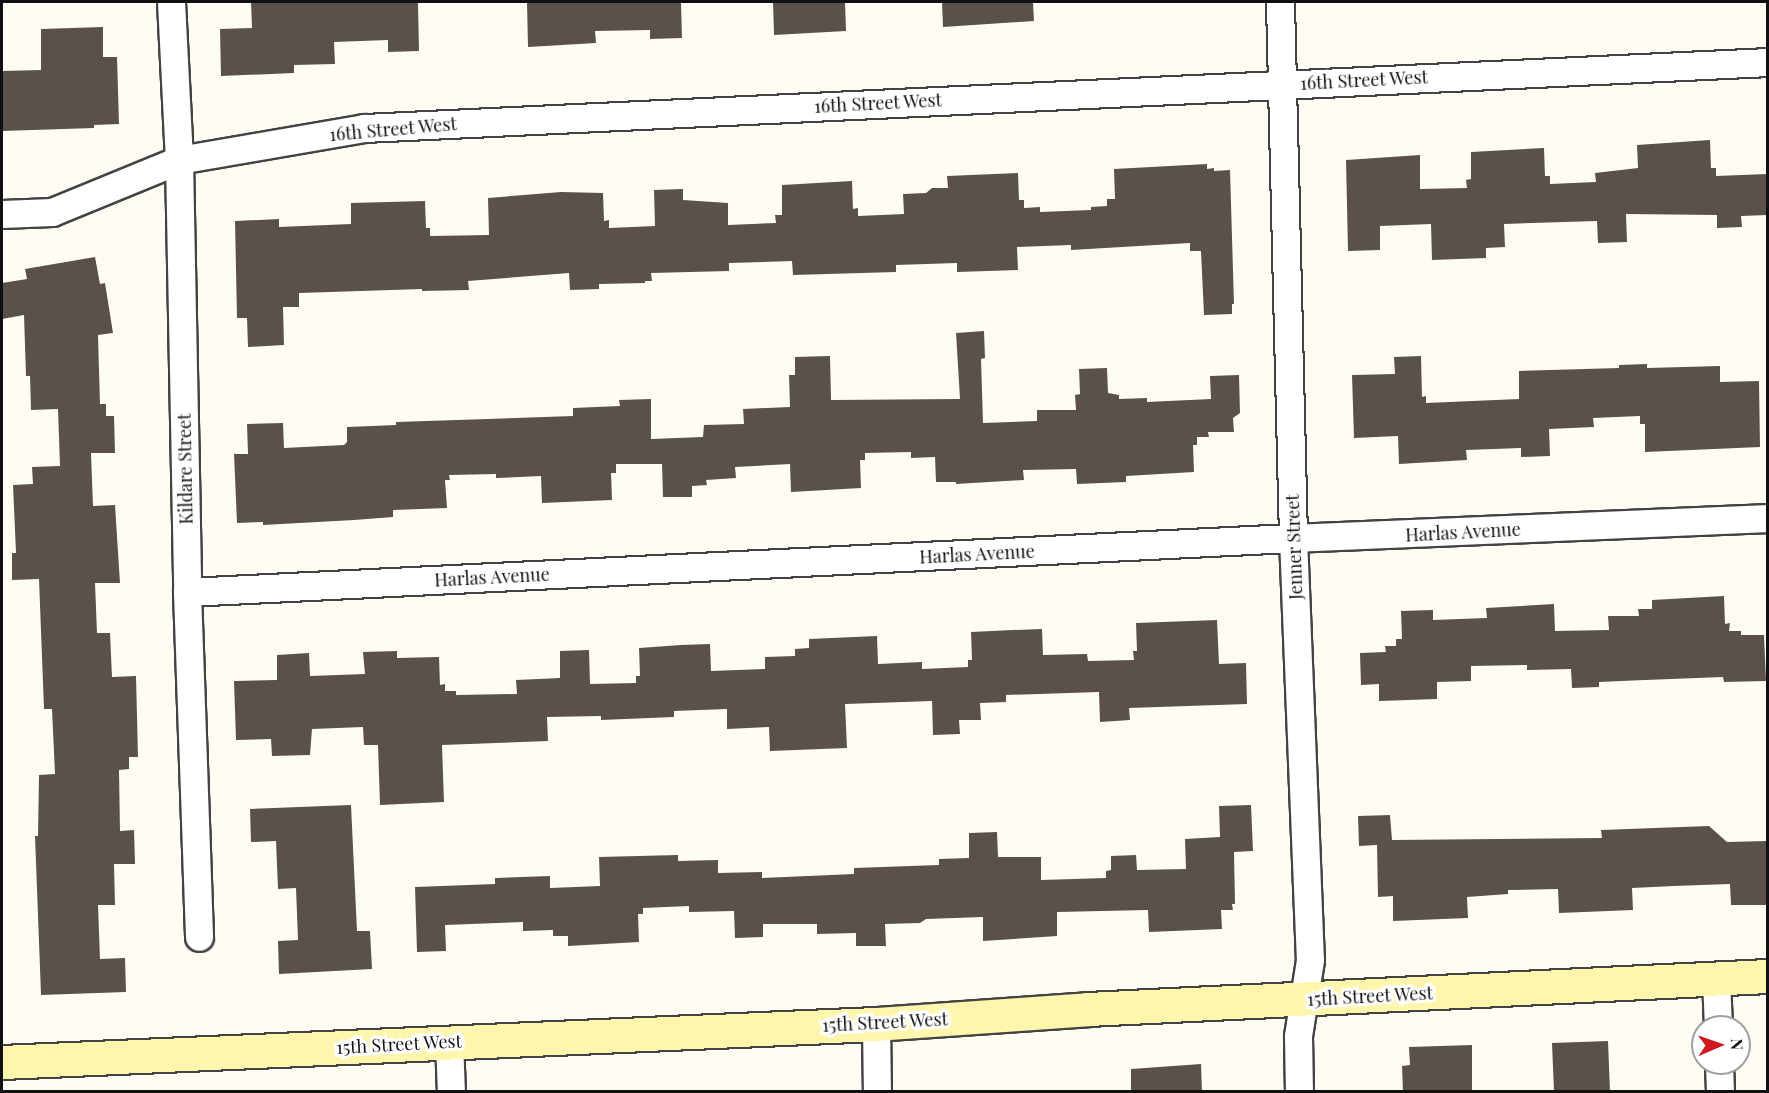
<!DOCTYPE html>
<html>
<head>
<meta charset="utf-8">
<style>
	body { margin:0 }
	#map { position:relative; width:1769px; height:1093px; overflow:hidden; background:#fffdf3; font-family:"Playfair Display",serif }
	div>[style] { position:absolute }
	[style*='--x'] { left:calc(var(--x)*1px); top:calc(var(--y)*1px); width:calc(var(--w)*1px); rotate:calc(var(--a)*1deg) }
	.building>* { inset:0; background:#5a514b }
	.roads { filter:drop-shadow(2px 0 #434343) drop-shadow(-2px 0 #434343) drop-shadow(0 2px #434343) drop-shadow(0 -2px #434343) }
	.street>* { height:27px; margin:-13.5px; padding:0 13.5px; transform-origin:13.5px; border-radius:13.5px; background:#fff }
	.secondary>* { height:33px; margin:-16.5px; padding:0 16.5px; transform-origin:16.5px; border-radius:16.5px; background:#fff6ae }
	span { translate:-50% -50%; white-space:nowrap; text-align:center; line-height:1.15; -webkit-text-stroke:6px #fff; paint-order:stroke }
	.street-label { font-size:18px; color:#101010 }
	.frame { position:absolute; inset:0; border:3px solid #101010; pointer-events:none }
	.north { position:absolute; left:1691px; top:1015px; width:60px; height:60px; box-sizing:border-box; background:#fff; border:2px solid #9f9f9f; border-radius:50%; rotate:88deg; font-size:16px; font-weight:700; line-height:24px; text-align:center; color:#101010 }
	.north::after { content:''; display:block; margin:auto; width:21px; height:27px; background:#d01820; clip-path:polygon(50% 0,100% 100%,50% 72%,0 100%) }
</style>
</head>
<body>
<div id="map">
	<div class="building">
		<div style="clip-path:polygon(251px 2px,418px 2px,419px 51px,388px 52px,388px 40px,334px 42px,335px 64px,294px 65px,294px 73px,221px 76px,220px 29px,252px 28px)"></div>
		<div style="clip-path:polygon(527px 2px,681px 2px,682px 38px,650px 39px,650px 30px,595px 31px,596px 43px,528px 47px)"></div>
		<div style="clip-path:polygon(773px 2px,845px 2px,846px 31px,774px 35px)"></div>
		<div style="clip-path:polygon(942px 2px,1033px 2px,1034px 21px,943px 27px)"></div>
		<div style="clip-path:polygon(103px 27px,103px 57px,117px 57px,119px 124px,94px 125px,94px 128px,2px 131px,2px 71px,41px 70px,41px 29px)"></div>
		<div style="clip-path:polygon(1710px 140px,1711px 168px,1716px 168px,1716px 176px,1767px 174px,1767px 215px,1741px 216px,1742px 227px,1717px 228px,1717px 215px,1626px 214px,1627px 242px,1598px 243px,1597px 221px,1504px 224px,1505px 247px,1486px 248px,1486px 258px,1432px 260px,1431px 224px,1380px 226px,1380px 250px,1348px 251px,1346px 160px,1420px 155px,1420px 189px,1467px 188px,1466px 180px,1471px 179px,1471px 152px,1544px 148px,1545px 176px,1550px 176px,1550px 184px,1596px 182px,1595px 173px,1638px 168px,1637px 145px)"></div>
		<div style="clip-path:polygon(1207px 164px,1207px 169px,1214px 168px,1214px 171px,1230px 170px,1234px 304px,1232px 304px,1232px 314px,1204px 315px,1201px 251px,1190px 251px,1190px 243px,1071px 250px,1071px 245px,1017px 247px,1018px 270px,957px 272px,957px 263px,896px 265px,896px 272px,793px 275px,792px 261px,729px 263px,729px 271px,651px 273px,652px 281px,645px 281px,645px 283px,599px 284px,599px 289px,570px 290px,569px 273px,468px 281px,469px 290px,422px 291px,422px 289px,299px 293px,299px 307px,283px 307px,284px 345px,248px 347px,247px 318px,237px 318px,235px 221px,279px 219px,279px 227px,351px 224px,351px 203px,425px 201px,426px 228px,430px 228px,430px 236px,489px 235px,488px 198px,561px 192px,603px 193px,604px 221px,609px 220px,609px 228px,655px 226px,654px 190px,683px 189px,683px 200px,728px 203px,728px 225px,776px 223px,775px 215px,782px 215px,782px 185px,852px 181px,853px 209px,858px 208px,858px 216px,904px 214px,903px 194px,926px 193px,932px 188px,948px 188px,947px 176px,1018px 173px,1019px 200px,1024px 200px,1024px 208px,1040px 207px,1040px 212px,1091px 210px,1091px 207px,1107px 206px,1107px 199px,1115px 199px,1114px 169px)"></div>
		<div style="clip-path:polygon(95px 257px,100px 284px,105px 283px,113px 333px,98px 335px,100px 404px,106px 404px,106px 416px,114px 416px,115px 453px,91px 453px,93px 506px,115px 505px,120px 583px,95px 583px,97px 633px,110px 633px,112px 677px,136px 676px,138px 757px,129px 757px,129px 769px,119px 770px,120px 831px,134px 830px,135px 864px,114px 864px,115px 905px,98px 905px,100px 959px,125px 958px,126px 992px,41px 995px,35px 836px,38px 836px,39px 775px,55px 774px,52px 709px,44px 709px,39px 579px,12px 580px,12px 553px,16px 553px,13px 485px,33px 484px,32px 467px,60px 466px,58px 409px,31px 410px,30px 376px,26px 376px,24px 315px,2px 319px,2px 283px,27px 279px,25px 269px)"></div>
		<div style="clip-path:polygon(984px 331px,985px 358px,981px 359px,983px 423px,1037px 421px,1037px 410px,1076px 410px,1075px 395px,1080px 394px,1079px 369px,1107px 368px,1108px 393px,1119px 395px,1119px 399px,1147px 398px,1147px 402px,1211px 399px,1210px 376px,1239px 375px,1240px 413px,1233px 418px,1234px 432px,1208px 432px,1209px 437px,1197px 437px,1197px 445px,1193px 445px,1194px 472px,1126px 476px,1126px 482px,1077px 484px,1076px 469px,1023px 470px,1024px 480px,956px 484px,956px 482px,936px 482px,935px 457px,911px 458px,911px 452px,865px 453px,865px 460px,860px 460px,861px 488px,791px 492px,790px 464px,735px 467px,736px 478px,706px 480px,707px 485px,692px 486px,692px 497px,663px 497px,662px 464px,616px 464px,616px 473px,611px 473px,612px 500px,542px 503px,541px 476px,496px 478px,496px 474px,449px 475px,450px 480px,445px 480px,447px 508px,393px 510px,393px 517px,354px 520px,263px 525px,263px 522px,237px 523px,234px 454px,248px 454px,247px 424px,283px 423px,284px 448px,344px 445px,347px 442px,347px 427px,396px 425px,396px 422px,573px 416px,573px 408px,620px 406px,619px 400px,651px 399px,651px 439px,703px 437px,704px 425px,744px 424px,743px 409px,790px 407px,789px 375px,795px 375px,795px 357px,830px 356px,831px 400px,960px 399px,956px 333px)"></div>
		<div style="clip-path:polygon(1421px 356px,1422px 397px,1426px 396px,1426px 403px,1519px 399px,1519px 371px,1619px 368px,1619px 365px,1647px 364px,1647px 368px,1720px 366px,1720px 382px,1759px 381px,1760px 447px,1645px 452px,1645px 424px,1640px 424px,1640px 416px,1593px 418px,1594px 427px,1549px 429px,1550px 456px,1521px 457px,1521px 448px,1466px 450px,1467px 460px,1399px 464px,1398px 436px,1354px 438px,1352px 375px,1395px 374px,1394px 357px)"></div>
		<div style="clip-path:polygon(1724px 596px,1725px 624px,1730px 623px,1729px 631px,1741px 631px,1741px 635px,1764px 635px,1766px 681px,1724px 682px,1723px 677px,1645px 680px,1599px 682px,1599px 687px,1572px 688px,1571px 669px,1527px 670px,1527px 665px,1471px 666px,1471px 681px,1437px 682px,1437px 699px,1379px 701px,1379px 684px,1361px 685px,1360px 653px,1386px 652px,1385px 646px,1396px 646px,1396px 639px,1402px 639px,1401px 611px,1433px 610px,1433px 620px,1487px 618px,1486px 608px,1554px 604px,1555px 631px,1609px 630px,1608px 616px,1639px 616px,1638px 609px,1652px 609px,1652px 600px)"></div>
		<div style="clip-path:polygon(1217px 620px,1219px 664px,1246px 663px,1247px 704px,1129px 708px,1130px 720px,1100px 722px,1099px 692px,1006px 695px,1006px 702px,980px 703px,981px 720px,959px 720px,960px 734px,933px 735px,932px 701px,845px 704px,847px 748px,770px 751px,769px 727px,727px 729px,727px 709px,674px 711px,674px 717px,601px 720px,601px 716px,547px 717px,548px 741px,442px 745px,444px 802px,380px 805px,378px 745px,364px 745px,363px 727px,312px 729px,310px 755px,272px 756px,271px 739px,236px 740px,234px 681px,277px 680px,277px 655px,309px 653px,310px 676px,365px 674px,363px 652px,397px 651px,397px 658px,439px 657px,440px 685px,445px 684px,445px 691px,456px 691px,456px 695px,517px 694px,516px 680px,560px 678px,560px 651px,589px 650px,590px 684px,636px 683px,636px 676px,640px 676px,639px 648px,681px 645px,710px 644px,711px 671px,765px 669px,765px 657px,795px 656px,795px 649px,809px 648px,809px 639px,877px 636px,878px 664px,922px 662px,922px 669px,968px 667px,968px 660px,972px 660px,971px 632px,1013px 630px,1042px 629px,1043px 655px,1087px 654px,1088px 661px,1134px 660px,1133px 651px,1137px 651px,1136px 623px)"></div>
		<div style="clip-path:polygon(351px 805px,357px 931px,370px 931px,372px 969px,279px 974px,278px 941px,298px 940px,296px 888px,278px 889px,276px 841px,251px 842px,250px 809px)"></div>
		<div style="clip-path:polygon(1251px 805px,1253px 851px,1234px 852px,1235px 904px,1232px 904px,1233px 910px,1221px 910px,1222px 929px,1149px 932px,1148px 910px,1057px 912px,1057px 936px,983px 941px,983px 917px,926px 919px,920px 923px,885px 924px,886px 946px,856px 946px,856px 933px,817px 934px,817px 924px,763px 924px,763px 937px,735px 938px,734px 911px,689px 912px,689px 906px,643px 908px,643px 914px,638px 914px,639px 942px,568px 946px,568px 936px,553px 936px,553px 930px,523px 931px,523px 922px,445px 925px,446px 951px,417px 952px,415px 887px,495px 884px,495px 878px,550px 876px,550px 888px,600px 886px,599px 857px,678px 855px,678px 861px,718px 860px,718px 873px,762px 872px,762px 878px,854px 874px,854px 868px,939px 865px,939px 859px,969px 858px,969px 833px,997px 832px,998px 857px,1041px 857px,1041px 880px,1106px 878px,1106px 871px,1111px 870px,1111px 856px,1136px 855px,1137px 870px,1186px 869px,1185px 839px,1220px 837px,1219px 806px)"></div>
		<div style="clip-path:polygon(1390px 815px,1392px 840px,1602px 838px,1601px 830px,1709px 826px,1727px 842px,1767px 841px,1767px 905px,1731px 905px,1730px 884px,1674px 886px,1632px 888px,1633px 910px,1559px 913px,1558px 889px,1508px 890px,1508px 894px,1467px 897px,1468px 918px,1393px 921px,1393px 896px,1378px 897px,1377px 845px,1359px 846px,1358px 816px)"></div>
		<div style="clip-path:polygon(1608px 1041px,1610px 1092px,1554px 1092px,1552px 1043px)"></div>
		<div style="clip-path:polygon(1472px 1045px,1472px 1092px,1403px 1092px,1402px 1066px,1410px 1065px,1409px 1047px)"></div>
		<div style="clip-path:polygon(1201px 1064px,1202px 1092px,1131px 1092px,1131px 1069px)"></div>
	</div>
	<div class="roads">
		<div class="street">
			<div style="--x:171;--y:2;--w:158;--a:87.1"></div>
			<div style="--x:179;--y:160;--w:432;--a:88.9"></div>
			<div style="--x:187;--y:592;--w:345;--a:88"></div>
			<div style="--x:1280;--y:2;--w:536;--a:88.61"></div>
			<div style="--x:1293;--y:538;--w:422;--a:87.7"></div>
			<div style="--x:1310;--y:960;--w:77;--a:99"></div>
			<div style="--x:1298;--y:1036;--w:56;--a:89"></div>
			<div style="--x:2;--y:214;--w:50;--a:-2.3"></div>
			<div style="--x:52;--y:212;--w:137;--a:-22.3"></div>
			<div style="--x:179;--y:160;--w:188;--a:-9.8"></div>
			<div style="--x:364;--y:128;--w:1406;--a:-2.69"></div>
			<div style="--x:187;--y:592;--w:1107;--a:-2.8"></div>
			<div style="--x:1293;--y:538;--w:475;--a:-2.4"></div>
			<div style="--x:1716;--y:978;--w:49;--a:87.7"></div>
			<div style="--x:876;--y:1024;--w:68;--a:89.2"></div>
			<div style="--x:449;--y:1041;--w:51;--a:87.8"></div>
			<div style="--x:1719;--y:1063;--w:29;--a:88"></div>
		</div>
		<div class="secondary">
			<div style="--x:2;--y:1062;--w:875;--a:-2.49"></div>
			<div style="--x:876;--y:1024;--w:213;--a:-4"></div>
			<div style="--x:1088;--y:1009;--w:681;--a:-2.78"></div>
		</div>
	</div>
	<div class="street-label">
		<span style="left:1364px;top:80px;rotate:-3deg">16th Street West</span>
		<span style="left:878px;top:103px;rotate:-3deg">16th Street West</span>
		<span style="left:393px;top:129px;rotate:-5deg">16th Street West</span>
		<span style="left:185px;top:469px;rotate:-91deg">Kildare Street</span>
		<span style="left:1463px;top:532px;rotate:-3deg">Harlas Avenue</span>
		<span style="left:1294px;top:547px;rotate:-92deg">Jenner Street</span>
		<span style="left:977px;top:554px;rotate:-3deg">Harlas Avenue</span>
		<span style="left:492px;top:577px;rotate:-3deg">Harlas Avenue</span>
		<span style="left:1370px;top:996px;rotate:-3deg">15th Street West</span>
		<span style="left:885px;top:1022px;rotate:-3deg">15th Street West</span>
		<span style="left:399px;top:1044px;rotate:-3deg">15th Street West</span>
	</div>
	<div class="frame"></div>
	<div class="north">N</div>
</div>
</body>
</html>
